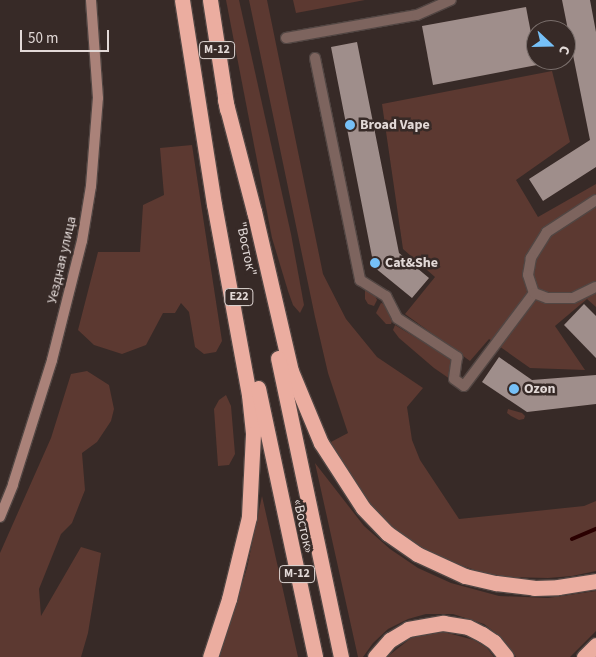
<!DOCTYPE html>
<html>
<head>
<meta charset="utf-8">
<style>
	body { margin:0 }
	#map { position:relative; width:596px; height:657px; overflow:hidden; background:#372a27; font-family:"Source Sans 3",sans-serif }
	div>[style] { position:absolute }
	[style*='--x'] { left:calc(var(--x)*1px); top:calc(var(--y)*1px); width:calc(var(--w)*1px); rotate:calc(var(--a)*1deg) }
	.green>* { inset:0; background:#5c3931 }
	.stream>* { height:4px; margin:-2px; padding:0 2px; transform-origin:2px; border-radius:2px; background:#2b0000 }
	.building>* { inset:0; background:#9f8e8b }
	.roads { filter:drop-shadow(1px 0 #524643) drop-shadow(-1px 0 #524643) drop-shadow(0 1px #524643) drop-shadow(0 -1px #524643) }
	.street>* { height:10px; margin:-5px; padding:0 5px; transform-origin:5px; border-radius:5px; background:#7d645e }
	.secondary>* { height:10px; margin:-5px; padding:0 5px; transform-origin:5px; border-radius:5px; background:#aa8279 }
	.highway>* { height:15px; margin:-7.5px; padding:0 7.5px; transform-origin:7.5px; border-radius:7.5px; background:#ebada0 }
	.dots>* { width:14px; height:14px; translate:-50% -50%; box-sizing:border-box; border:2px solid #372a27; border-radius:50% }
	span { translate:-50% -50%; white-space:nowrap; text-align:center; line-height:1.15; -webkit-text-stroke:5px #372a27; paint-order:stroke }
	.shield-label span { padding:1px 4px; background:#372a27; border:1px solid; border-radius:4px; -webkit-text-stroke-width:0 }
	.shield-label { font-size:12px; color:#e2d9d7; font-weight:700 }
	.poi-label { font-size:14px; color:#e2d9d7; font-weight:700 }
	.left { translate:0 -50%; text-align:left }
	.street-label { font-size:14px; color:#e2d9d7 }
	.north { position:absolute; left:526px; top:20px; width:50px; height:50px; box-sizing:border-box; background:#372a27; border:1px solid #7b706d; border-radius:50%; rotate:111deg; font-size:14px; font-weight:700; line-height:20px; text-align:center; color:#e2d9d7 }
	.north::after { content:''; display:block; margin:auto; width:18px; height:22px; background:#76c0f7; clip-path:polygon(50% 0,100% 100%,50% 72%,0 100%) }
	.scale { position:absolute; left:20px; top:30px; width:89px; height:22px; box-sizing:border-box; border:2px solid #e2d9d7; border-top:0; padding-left:6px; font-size:15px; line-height:18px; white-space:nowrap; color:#e2d9d7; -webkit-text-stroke:4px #372a27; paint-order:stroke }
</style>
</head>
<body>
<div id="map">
	<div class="green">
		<div style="clip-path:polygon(226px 0,239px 0,291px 234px,304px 305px,300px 313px,293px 305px,288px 291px,272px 238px)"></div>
		<div style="clip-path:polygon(249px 0,267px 0,323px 274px,346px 319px,377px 357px,423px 388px,407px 407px,412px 440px,420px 460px,459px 519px,584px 506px,596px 501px,596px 571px,572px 576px,548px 578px,506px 577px,486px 574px,441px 558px,421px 548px,386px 523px,368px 502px,329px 443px,348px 433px,328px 373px,315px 317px)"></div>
		<div style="clip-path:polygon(293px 0,365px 0,296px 13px)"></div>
		<div style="clip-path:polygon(552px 71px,570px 142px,516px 180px,538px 217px,596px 184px,596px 307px,587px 299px,555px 326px,585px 370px,530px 368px,489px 339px,470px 361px,405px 314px,435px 277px,403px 249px,382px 104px)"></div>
		<div style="clip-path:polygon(192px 145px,222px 341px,216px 352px,204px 354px,195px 347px,189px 312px,181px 303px,175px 313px,163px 313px,146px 345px,122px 354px,94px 345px,78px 330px,98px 252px,140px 252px,143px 205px,164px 195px,160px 148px)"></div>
		<div style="clip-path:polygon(365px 289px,374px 293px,377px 300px,374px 306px,368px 304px,365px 299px)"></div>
		<div style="clip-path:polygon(381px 303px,385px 304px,393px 319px,391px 324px,386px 324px,376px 313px)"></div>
		<div style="clip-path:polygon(395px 325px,453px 360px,450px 379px,434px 368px,399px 338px,393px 330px)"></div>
		<div style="clip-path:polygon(87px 371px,109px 385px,114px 409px,111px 421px,97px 442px,82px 453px,85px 490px,72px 523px,61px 534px,39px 589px,41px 616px,81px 547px,101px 553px,88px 633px,81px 657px,0 657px,0 553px,51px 438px,71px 374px)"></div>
		<div style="clip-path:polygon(226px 395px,231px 406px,235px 454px,229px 465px,218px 466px,214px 409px,219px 400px)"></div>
		<div style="clip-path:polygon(508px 409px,522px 413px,525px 416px,524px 419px,519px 420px,511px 416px,507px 413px)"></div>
		<div style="clip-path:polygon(315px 463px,364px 526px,390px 549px,418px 568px,451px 583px,499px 596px,548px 598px,596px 591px,596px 631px,570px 657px,516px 657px,502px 638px,484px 624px,453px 614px,426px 614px,408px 619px,388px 629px,373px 643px,363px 657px,358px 657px)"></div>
		<div style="clip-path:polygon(262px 496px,298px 657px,219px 657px,247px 568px)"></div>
		<div style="clip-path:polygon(444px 632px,474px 640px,487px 648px,494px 657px,387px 657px,411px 638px,430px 633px)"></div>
	</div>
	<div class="stream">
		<div style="--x:572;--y:539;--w:26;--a:-23"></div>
	</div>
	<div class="building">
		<div style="clip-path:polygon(562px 0,590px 0,596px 32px,596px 167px,543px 201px,529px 179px,590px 140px)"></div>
		<div style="clip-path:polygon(526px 7px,537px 65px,433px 85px,422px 26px)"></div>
		<div style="clip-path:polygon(357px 42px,399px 253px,429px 278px,412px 298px,374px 267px,331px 47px)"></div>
		<div style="clip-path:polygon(584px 304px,596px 316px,596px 358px,564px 325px)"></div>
		<div style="clip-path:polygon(499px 357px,532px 380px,596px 375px,596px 404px,527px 412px,482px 382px)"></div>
	</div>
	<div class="roads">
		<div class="street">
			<div style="--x:286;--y:38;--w:133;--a:-10"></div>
			<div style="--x:417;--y:15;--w:37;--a:-24"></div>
			<div style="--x:315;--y:58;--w:227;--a:78.5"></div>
			<div style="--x:360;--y:280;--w:31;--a:32"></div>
			<div style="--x:386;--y:296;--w:25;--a:63"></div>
			<div style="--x:397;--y:318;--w:72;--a:33"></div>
			<div style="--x:457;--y:357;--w:22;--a:98"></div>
			<div style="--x:454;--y:379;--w:12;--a:35"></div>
			<div style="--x:464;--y:386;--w:116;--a:-53"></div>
			<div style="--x:596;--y:200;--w:59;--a:146.9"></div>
			<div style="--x:547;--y:232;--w:31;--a:122"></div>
			<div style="--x:531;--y:258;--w:17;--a:100"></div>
			<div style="--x:528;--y:275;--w:19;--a:72"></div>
			<div style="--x:534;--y:293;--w:14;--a:21"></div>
			<div style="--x:547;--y:298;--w:26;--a:0"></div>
			<div style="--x:573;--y:298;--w:25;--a:-26"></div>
		</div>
		<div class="secondary">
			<div style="--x:0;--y:517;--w:35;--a:-68"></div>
			<div style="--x:13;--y:484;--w:130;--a:-72.5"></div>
			<div style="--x:52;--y:360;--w:123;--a:-75.9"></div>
			<div style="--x:82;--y:241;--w:56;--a:-80.7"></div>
			<div style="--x:91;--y:186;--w:88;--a:-85.5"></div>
			<div style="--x:98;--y:98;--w:98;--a:-94.1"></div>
		</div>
		<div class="highway">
			<div style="--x:182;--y:0;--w:206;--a:81.1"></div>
			<div style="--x:214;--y:204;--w:194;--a:79.6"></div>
			<div style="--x:249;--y:395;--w:39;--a:84"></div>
			<div style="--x:253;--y:434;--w:83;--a:92.8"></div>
			<div style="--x:249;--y:517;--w:84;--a:103.7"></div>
			<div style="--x:229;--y:599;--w:61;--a:108.1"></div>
			<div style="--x:210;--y:0;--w:111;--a:81.2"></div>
			<div style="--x:225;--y:100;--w:115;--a:75.4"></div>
			<div style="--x:254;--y:211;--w:164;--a:77"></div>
			<div style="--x:291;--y:371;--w:78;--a:67.4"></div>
			<div style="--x:321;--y:443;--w:77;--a:57.1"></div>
			<div style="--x:363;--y:508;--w:35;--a:46"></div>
			<div style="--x:387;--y:533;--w:37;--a:35"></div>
			<div style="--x:417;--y:554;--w:53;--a:24.6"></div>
			<div style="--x:465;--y:576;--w:32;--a:13"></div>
			<div style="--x:496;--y:583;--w:38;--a:7"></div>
			<div style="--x:534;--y:588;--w:24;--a:-2"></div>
			<div style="--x:558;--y:587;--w:38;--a:-9"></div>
			<div style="--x:278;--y:358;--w:306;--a:78.1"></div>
			<div style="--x:258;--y:388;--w:275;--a:78"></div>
			<div style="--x:375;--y:657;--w:23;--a:-49"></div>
			<div style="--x:390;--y:640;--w:21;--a:-31"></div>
			<div style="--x:408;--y:629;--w:36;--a:-10"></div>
			<div style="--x:443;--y:623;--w:25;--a:9"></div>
			<div style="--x:468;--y:627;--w:16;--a:27"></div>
			<div style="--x:482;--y:634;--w:14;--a:34"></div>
			<div style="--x:494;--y:642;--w:19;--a:51"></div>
			<div style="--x:584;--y:657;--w:17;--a:-45"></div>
		</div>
	</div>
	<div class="dots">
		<div style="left:350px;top:125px;background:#76c0f7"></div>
		<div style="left:375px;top:263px;background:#76c0f7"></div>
		<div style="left:514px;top:389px;background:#76c0f7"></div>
	</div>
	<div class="shield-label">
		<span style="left:217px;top:50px">М-12</span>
		<span style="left:239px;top:297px">E22</span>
		<span style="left:297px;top:574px">М-12</span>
	</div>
	<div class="poi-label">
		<span class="left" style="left:360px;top:125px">Broad Vape</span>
		<span class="left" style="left:385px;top:263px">Cat&amp;She</span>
		<span class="left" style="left:524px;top:389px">Ozon</span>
	</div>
	<div class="street-label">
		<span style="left:246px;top:249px;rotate:78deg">"Восток"</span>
		<span style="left:62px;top:260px;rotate:-77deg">Уездная улица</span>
		<span style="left:303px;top:526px;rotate:78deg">«Восток»</span>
	</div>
	<div class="north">С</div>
	<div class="scale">50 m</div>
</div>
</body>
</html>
